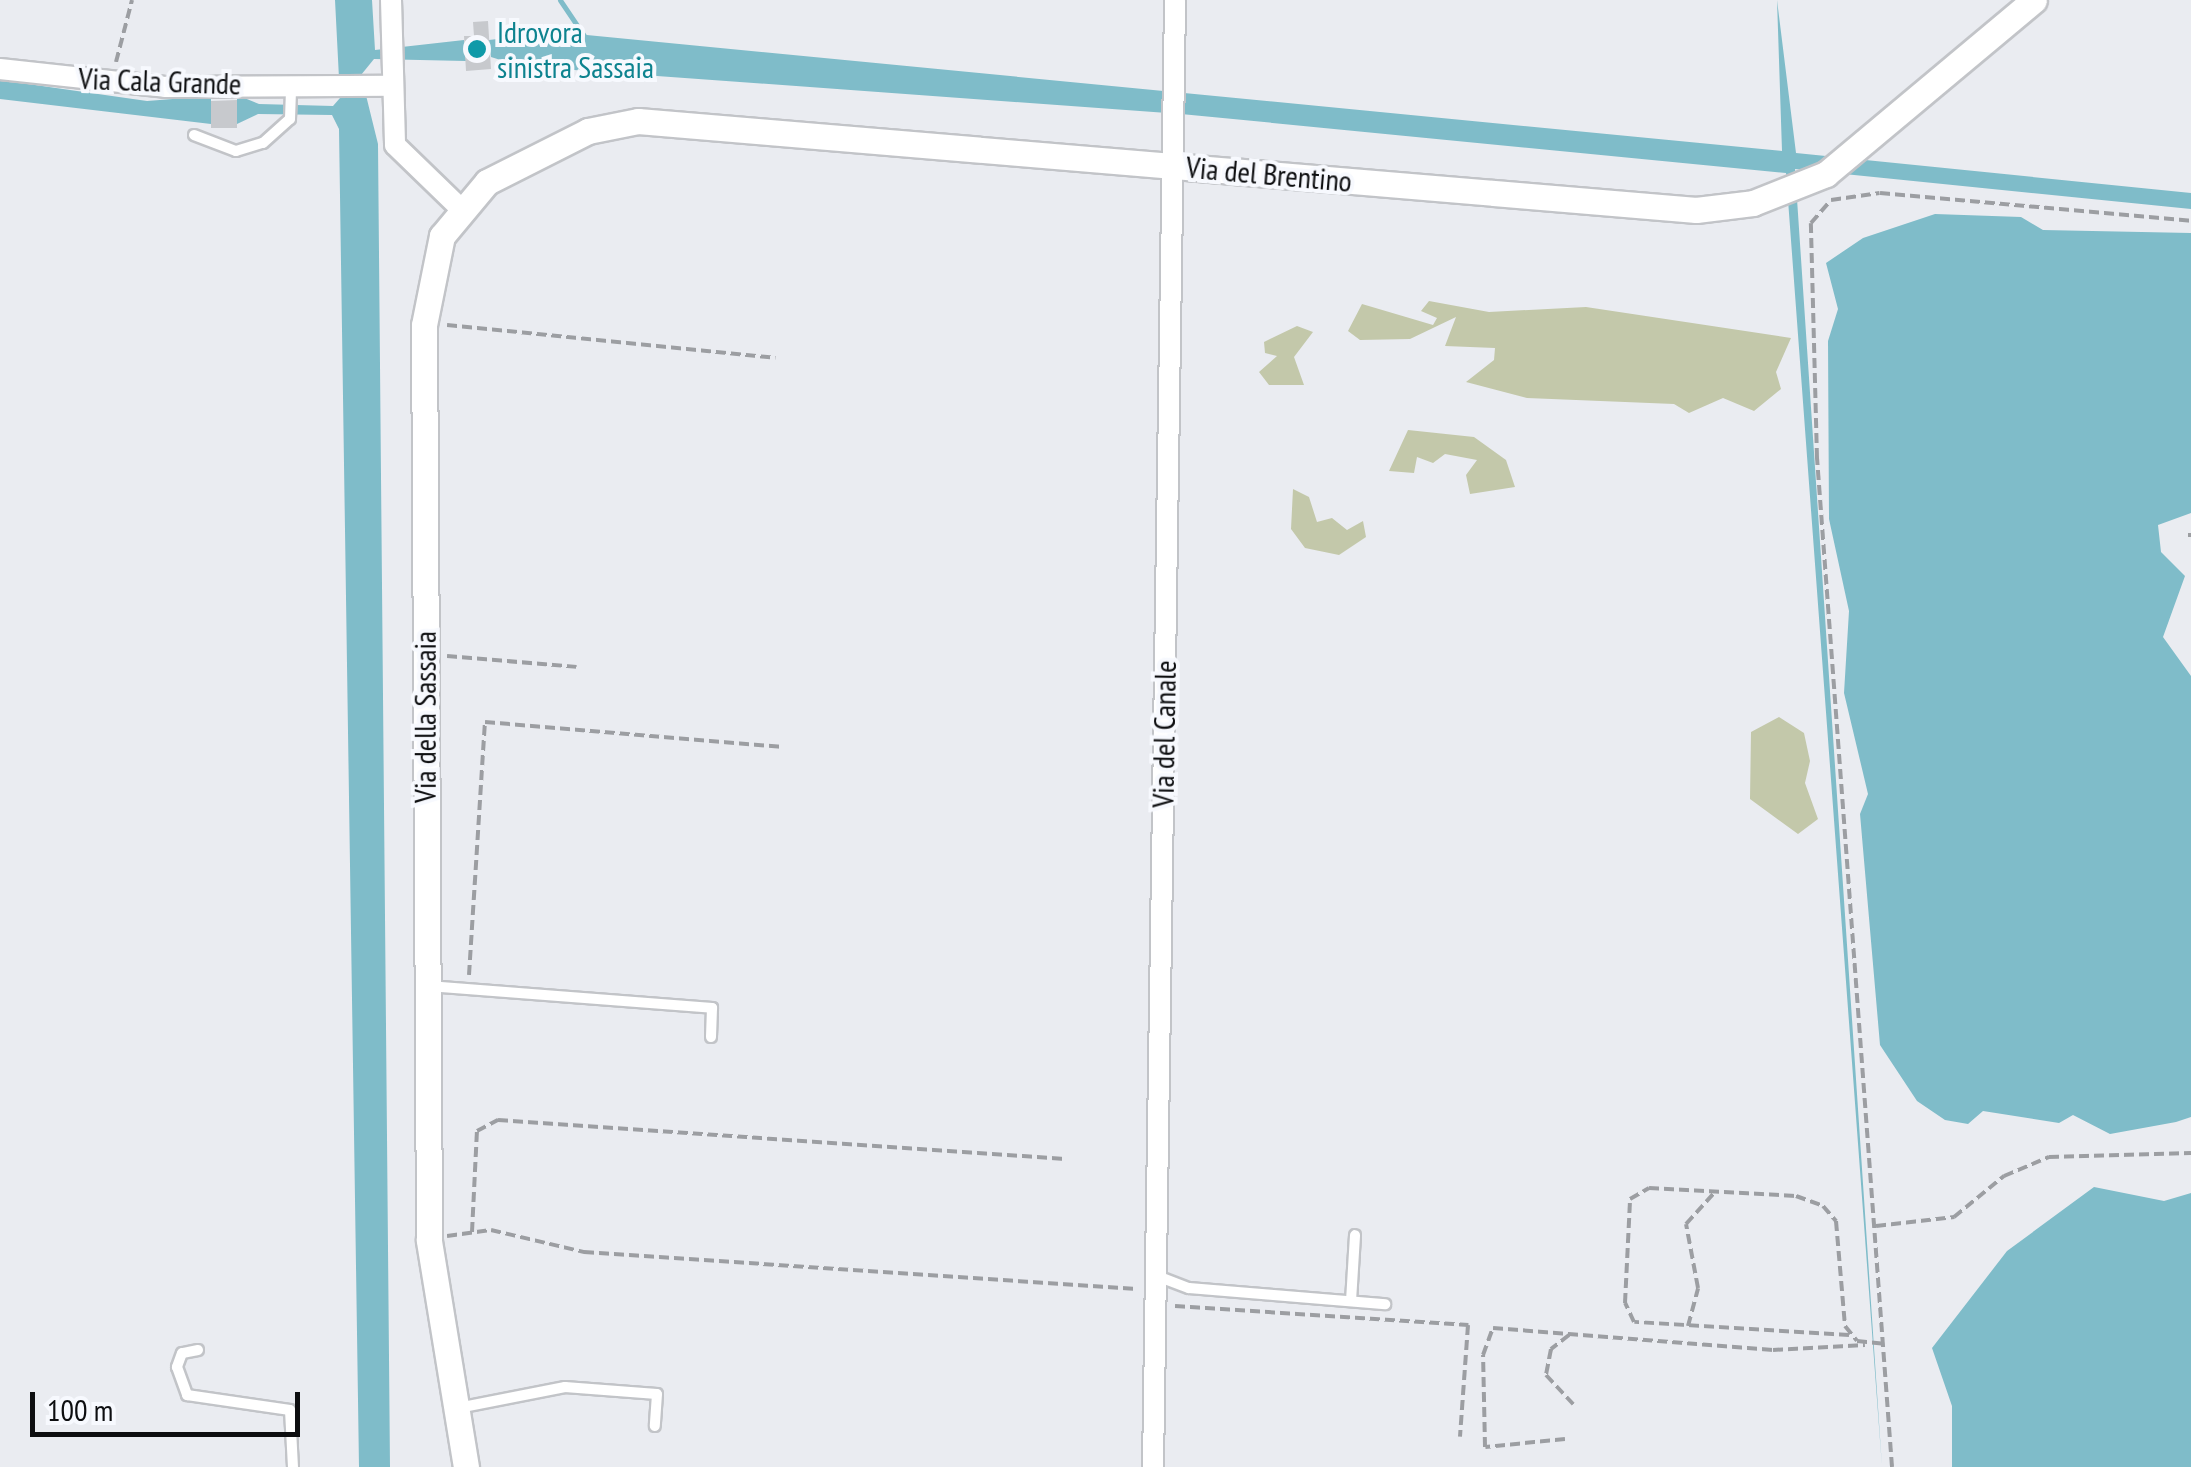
<!DOCTYPE html>
<html>
<head>
<meta charset="utf-8">
<style>
	body { margin:0 }
	#map { position:relative; width:2191px; height:1467px; overflow:hidden; background:#eaecf1; font-family:"PT Sans Narrow",sans-serif }
	div>[style] { position:absolute }
	[style*='--x'] { left:calc(var(--x)*1px); top:calc(var(--y)*1px); width:calc(var(--w)*1px); rotate:calc(var(--a)*1deg) }
	.green>* { inset:0; background:#c3c8aa }
	.water>* { inset:0; background:#7fbcc9 }
	.stream>* { height:5px; margin:-2.5px; padding:0 2.5px; transform-origin:2.5px; border-radius:2.5px; background:#7fbcc9 }
	.building>* { inset:0; background:#c7c9cd }
	.path>* { height:4px; margin-top:-2px; transform-origin:0; background:repeating-linear-gradient(90deg,#9c9ea2 0 10px,transparent 0 15px) }
	.roads { filter:drop-shadow(2px 0 #c2c4c8) drop-shadow(-2px 0 #c2c4c8) drop-shadow(0 2px #c2c4c8) drop-shadow(0 -2px #c2c4c8) }
	.service>* { height:10px; margin:-5px; padding:0 5px; transform-origin:5px; border-radius:5px; background:#fff }
	.minor>* { height:20px; margin:-10px; padding:0 10px; transform-origin:10px; border-radius:10px; background:#fff }
	.tertiary>* { height:25px; margin:-12.5px; padding:0 12.5px; transform-origin:12.5px; border-radius:12.5px; background:#fff }
	.dots>* { width:28px; height:28px; translate:-50% -50%; box-sizing:border-box; border:5px solid #f7f9fe; border-radius:50% }
	span { translate:-50% -50%; white-space:nowrap; text-align:center; line-height:1.15; -webkit-text-stroke:8px #f7f9fe; paint-order:stroke }
	.culture-label { font-size:30px; color:#0d838f }
	.left { translate:0 -50%; text-align:left }
	.street-label { font-size:30px; color:#0d0e10 }
	.scale { position:absolute; left:30px; top:1392px; width:270px; height:45px; box-sizing:border-box; border:5px solid #0d0e10; border-top:0; padding-left:12px; font-size:30px; line-height:35px; white-space:nowrap; color:#0d0e10; -webkit-text-stroke:8px #f7f9fe; paint-order:stroke }
</style>
</head>
<body>
<div id="map">
	<div class="green">
		<div style="clip-path:polygon(1429px 301px,1489px 312px,1586px 307px,1791px 338px,1776px 372px,1781px 389px,1754px 411px,1723px 398px,1689px 413px,1674px 404px,1527px 398px,1466px 382px,1494px 360px,1495px 348px,1445px 346px,1456px 317px,1410px 339px,1360px 340px,1348px 331px,1362px 304px,1433px 325px,1437px 318px,1421px 311px)"></div>
		<div style="clip-path:polygon(1297px 326px,1313px 332px,1294px 357px,1304px 385px,1269px 385px,1259px 372px,1277px 356px,1265px 353px,1264px 342px)"></div>
		<div style="clip-path:polygon(1408px 430px,1474px 437px,1506px 460px,1515px 487px,1470px 494px,1466px 475px,1477px 460px,1445px 454px,1433px 463px,1417px 457px,1414px 473px,1389px 471px)"></div>
		<div style="clip-path:polygon(1293px 489px,1309px 497px,1317px 522px,1332px 518px,1347px 530px,1363px 521px,1366px 537px,1339px 555px,1305px 548px,1291px 529px)"></div>
		<div style="clip-path:polygon(1779px 717px,1804px 733px,1810px 761px,1805px 783px,1818px 819px,1798px 834px,1750px 799px,1751px 732px)"></div>
	</div>
	<div class="water">
		<div style="clip-path:polygon(335px 0,372px 0,375px 50px,464px 40px,466px 61px,374px 59px,361px 75px,378px 144px,390px 1467px,359px 1467px,339px 129px,332px 115px,258px 114px,237px 124px,237px 95px,259px 104px,333px 106px,340px 98px)"></div>
		<div style="clip-path:polygon(1777px 0,1796px 153px,2191px 193px,2191px 209px,1795px 169px,1882px 1467px,1786px 173px,1181px 114px,519px 66px,491px 57px,489px 40px,556px 32px,1782px 151px)"></div>
		<div style="clip-path:polygon(0 80px,147px 101px,211px 96px,211px 124px,0 99px)"></div>
		<div style="clip-path:polygon(1935px 214px,2021px 217px,2043px 230px,2191px 233px,2191px 513px,2158px 525px,2161px 552px,2185px 576px,2163px 637px,2191px 676px,2191px 1117px,2176px 1122px,2110px 1134px,2073px 1115px,2059px 1123px,1983px 1111px,1968px 1124px,1945px 1120px,1917px 1101px,1880px 1045px,1860px 814px,1868px 794px,1844px 693px,1849px 611px,1829px 519px,1828px 341px,1838px 309px,1826px 263px,1863px 238px)"></div>
		<div style="clip-path:polygon(2094px 1187px,2164px 1201px,2191px 1193px,2191px 1467px,1952px 1467px,1952px 1406px,1932px 1348px,2007px 1251px)"></div>
	</div>
	<div class="stream">
		<div style="--x:560;--y:0;--w:45;--a:56"></div>
	</div>
	<div class="building">
		<div style="clip-path:polygon(488px 21px,491px 69px,466px 71px,464px 36px,474px 36px,473px 22px)"></div>
		<div style="clip-path:polygon(237px 100px,237px 128px,211px 128px,211px 101px)"></div>
	</div>
	<div class="path">
		<div style="--x:116;--y:62;--w:64;--a:-75.5"></div>
		<div style="--x:447;--y:325;--w:330;--a:5.7"></div>
		<div style="--x:2188;--y:535;--w:3;--a:0"></div>
		<div style="--x:447;--y:656;--w:130;--a:4.8"></div>
		<div style="--x:469;--y:975;--w:254;--a:-86.4"></div>
		<div style="--x:485;--y:722;--w:297;--a:4.8"></div>
		<div style="--x:1876;--y:1226;--w:79;--a:-6.6"></div>
		<div style="--x:1954;--y:1217;--w:65;--a:-39.4"></div>
		<div style="--x:2004;--y:1176;--w:49;--a:-22.9"></div>
		<div style="--x:2049;--y:1157;--w:142;--a:-1.6"></div>
		<div style="--x:472;--y:1232;--w:101;--a:-87.2"></div>
		<div style="--x:477;--y:1131;--w:24;--a:-28"></div>
		<div style="--x:498;--y:1120;--w:568;--a:3.93"></div>
		<div style="--x:447;--y:1236;--w:44;--a:-7.8"></div>
		<div style="--x:491;--y:1230;--w:96;--a:13.3"></div>
		<div style="--x:584;--y:1252;--w:554;--a:3.83"></div>
		<div style="--x:1175;--y:1306;--w:294;--a:3.7"></div>
		<div style="--x:1468;--y:1325;--w:112;--a:94.1"></div>
		<div style="--x:1688;--y:1326;--w:39;--a:-75"></div>
		<div style="--x:1698;--y:1288;--w:65;--a:-100.6"></div>
		<div style="--x:1686;--y:1224;--w:42;--a:-47.9"></div>
		<div style="--x:1569;--y:1335;--w:23;--a:142"></div>
		<div style="--x:1551;--y:1349;--w:26;--a:101"></div>
		<div style="--x:1546;--y:1375;--w:40;--a:47"></div>
		<div style="--x:1849;--y:1335;--w:215;--a:-176.5"></div>
		<div style="--x:1634;--y:1322;--w:21;--a:-115"></div>
		<div style="--x:1625;--y:1303;--w:104;--a:-87.2"></div>
		<div style="--x:1630;--y:1199;--w:22;--a:-30"></div>
		<div style="--x:1649;--y:1188;--w:147;--a:3.1"></div>
		<div style="--x:1796;--y:1196;--w:29;--a:20"></div>
		<div style="--x:1823;--y:1206;--w:20;--a:49"></div>
		<div style="--x:1836;--y:1221;--w:105;--a:85.1"></div>
		<div style="--x:1845;--y:1326;--w:19;--a:51"></div>
		<div style="--x:1857;--y:1341;--w:27;--a:6"></div>
		<div style="--x:1565;--y:1439;--w:80;--a:174.3"></div>
		<div style="--x:1485;--y:1447;--w:92;--a:-91.2"></div>
		<div style="--x:1483;--y:1355;--w:29;--a:-70"></div>
		<div style="--x:1493;--y:1328;--w:281;--a:4.5"></div>
		<div style="--x:1773;--y:1350;--w:92;--a:-3.1"></div>
		<div style="--x:1892;--y:1467;--w:1012;--a:-94.25"></div>
		<div style="--x:1817;--y:458;--w:235;--a:-91.5"></div>
		<div style="--x:1811;--y:223;--w:30;--a:-49"></div>
		<div style="--x:1831;--y:200;--w:49;--a:-8.1"></div>
		<div style="--x:1880;--y:193;--w:312;--a:5.1"></div>
	</div>
	<div class="roads">
		<div class="service">
			<div style="--x:194;--y:135;--w:45;--a:20.9"></div>
			<div style="--x:236;--y:151;--w:28;--a:-17"></div>
			<div style="--x:263;--y:143;--w:36;--a:-42"></div>
			<div style="--x:290;--y:119;--w:33;--a:-88"></div>
			<div style="--x:428;--y:986;--w:285;--a:4.4"></div>
			<div style="--x:712;--y:1008;--w:29;--a:92"></div>
			<div style="--x:1157;--y:1276;--w:34;--a:21"></div>
			<div style="--x:1189;--y:1288;--w:197;--a:4.7"></div>
			<div style="--x:1351;--y:1301;--w:66;--a:-86.5"></div>
			<div style="--x:198;--y:1350;--w:16;--a:169"></div>
			<div style="--x:182;--y:1353;--w:15;--a:110"></div>
			<div style="--x:177;--y:1367;--w:30;--a:70"></div>
			<div style="--x:187;--y:1395;--w:104;--a:8.3"></div>
			<div style="--x:290;--y:1410;--w:57;--a:87"></div>
			<div style="--x:458;--y:1408;--w:109;--a:-11.1"></div>
			<div style="--x:565;--y:1387;--w:92;--a:4.4"></div>
			<div style="--x:657;--y:1394;--w:32;--a:94"></div>
		</div>
		<div class="minor">
			<div style="--x:391;--y:0;--w:145;--a:88.4"></div>
			<div style="--x:395;--y:145;--w:92;--a:44.1"></div>
			<div style="--x:0;--y:69;--w:166;--a:6.2"></div>
			<div style="--x:165;--y:87;--w:227;--a:-0.3"></div>
			<div style="--x:1153;--y:1467;--w:1467;--a:-89.14"></div>
		</div>
		<div class="tertiary">
			<div style="--x:466;--y:1467;--w:230;--a:-99.3"></div>
			<div style="--x:429;--y:1240;--w:915;--a:-90.31"></div>
			<div style="--x:424;--y:325;--w:91;--a:-78.6"></div>
			<div style="--x:442;--y:236;--w:70;--a:-50.2"></div>
			<div style="--x:487;--y:182;--w:113;--a:-26.8"></div>
			<div style="--x:588;--y:131;--w:51;--a:-11.3"></div>
			<div style="--x:638;--y:121;--w:1062;--a:4.81"></div>
			<div style="--x:1696;--y:210;--w:57;--a:-7"></div>
			<div style="--x:1753;--y:203;--w:79;--a:-21.7"></div>
			<div style="--x:1826;--y:174;--w:271;--a:-39.9"></div>
		</div>
	</div>
	<div class="dots">
		<div style="left:477px;top:49px;background:#0f9aa8"></div>
	</div>
	<div class="culture-label">
		<span class="left" style="left:497px;top:49px">Idrovora<br>sinistra Sassaia</span>
	</div>
	<div class="street-label">
		<span style="left:160px;top:81px;rotate:2deg">Via Cala Grande</span>
		<span style="left:1269px;top:174px;rotate:5deg">Via del Brentino</span>
		<span style="left:425px;top:717px;rotate:-90deg">Via della Sassaia</span>
		<span style="left:1164px;top:734px;rotate:-89deg">Via del Canale</span>
	</div>
	<div class="scale">100 m</div>
</div>
</body>
</html>
